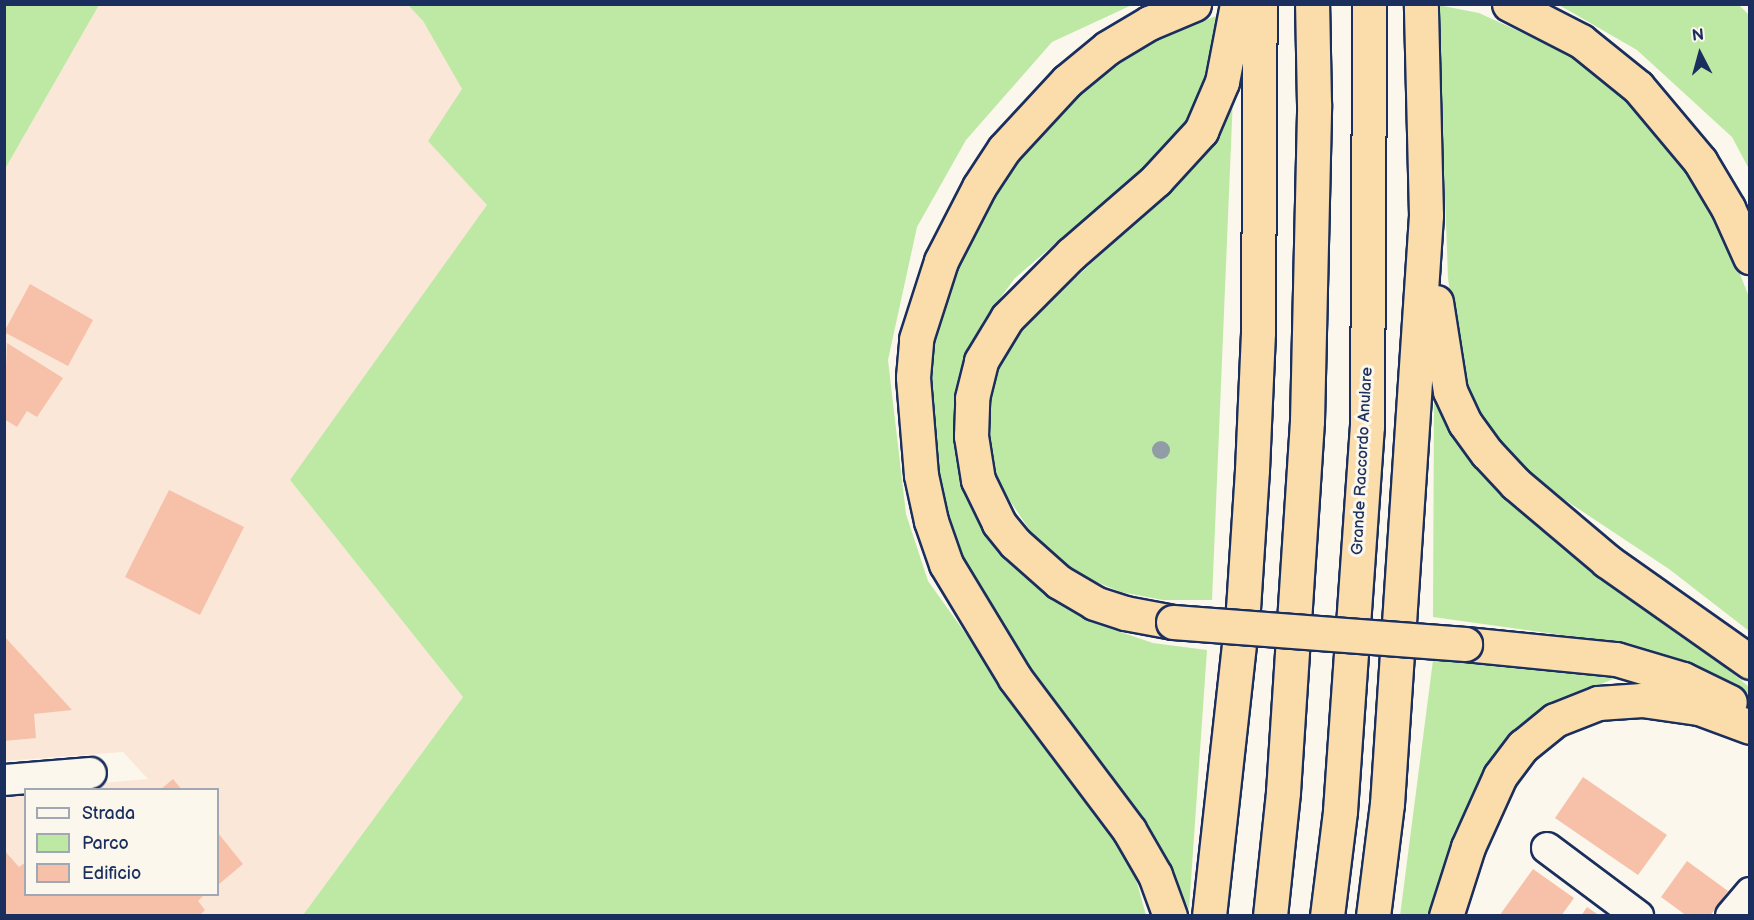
<!DOCTYPE html>
<html>
<head>
<meta charset="utf-8">
<style>
	body { margin:0 }
	#map { position:relative; width:1754px; height:920px; overflow:hidden; background:#fbf7ec; font-family:"Balsamiq Sans",sans-serif }
	div>[style] { position:absolute }
	[style*='--x'] { left:calc(var(--x)*1px); top:calc(var(--y)*1px); width:calc(var(--w)*1px); rotate:calc(var(--a)*1deg) }
	.built>* { inset:0; background:#fae7d8 }
	.green>* { inset:0; background:#bde9a5 }
	.building>* { inset:0; background:#f6c1a8 }
	.roads { filter:drop-shadow(2px 0 #1b2f5e) drop-shadow(-2px 0 #1b2f5e) drop-shadow(0 2px #1b2f5e) drop-shadow(0 -2px #1b2f5e) }
	.minor>* { height:30px; margin:-15px; padding:0 15px; transform-origin:15px; border-radius:15px; background:#fbf7ec }
	.highway>* { height:33px; margin:-16.5px; padding:0 16.5px; transform-origin:16.5px; border-radius:16.5px; background:#fbddab }
	.bridges { filter:drop-shadow(2px 0 #1b2f5e) drop-shadow(-2px 0 #1b2f5e) drop-shadow(0 2px #1b2f5e) drop-shadow(0 -2px #1b2f5e) }
	.highway-bridge>* { height:33px; margin:-16.5px; padding:0 16.5px; transform-origin:16.5px; border-radius:16.5px; background:#fbddab }
	.trees>* { width:18px; height:18px; margin:-9px; border-radius:50%; background:#919da6 }
	span { translate:-50% -50%; white-space:nowrap; text-align:center; line-height:1.15; -webkit-text-stroke:6px #fbf7ec; paint-order:stroke }
	.street-label { font-size:16px; color:#1b2f5e }
	.frame { position:absolute; inset:0; border:6px solid #1b2f5e; pointer-events:none }
	.legend { position:absolute; left:24px; top:788px; width:195px; height:108px; box-sizing:border-box; background:#fbf7ec; border:2px solid #a1a7b3; margin:0; padding:8px 10px; list-style:none; font-size:18px; color:#1b2f5e }
	.legend li { display:flex; align-items:center; gap:12px; height:30px }
	.legend b { width:30px; border:2px solid #a1a7b3 }
	.north { position:absolute; left:1670px; top:24px; width:60px; height:60px; -webkit-text-stroke:4px #fbf7ec; paint-order:stroke; rotate:354deg; font-size:16px; font-weight:700; line-height:24px; text-align:center; color:#1b2f5e }
	.north::after { content:''; display:block; margin:auto; width:21px; height:27px; background:#1b2f5e; clip-path:polygon(50% 0,100% 100%,50% 72%,0 100%) }
</style>
</head>
<body>
<div id="map">
	<div class="built">
		<div style="clip-path:polygon(99px 5px,408px 5px,423px 21px,462px 89px,494px 213px,290px 480px,463px 697px,303px 915px,5px 915px,5px 792px,25px 790px,26px 894px,218px 894px,218px 790px,31px 789px,148px 779px,123px 752px,5px 761px,5px 169px)"></div>
	</div>
	<div class="green">
		<div style="clip-path:polygon(5px 4px,99px 5px,5px 169px,4px 5px)"></div>
		<div style="clip-path:polygon(408px 5px,1132px 5px,1052px 42px,966px 140px,917px 227px,888px 360px,906px 514px,928px 581px,1068px 777px,1129px 854px,1146px 915px,303px 915px,463px 697px,290px 480px,487px 205px,428px 141px,462px 89px,423px 21px)"></div>
		<div style="clip-path:polygon(1438px 5px,1479px 13px,1514px 29px,1572px 57px,1610px 83px,1653px 122px,1690px 170px,1717px 215px,1749px 297px,1749px 631px,1669px 569px,1541px 484px,1502px 444px,1475px 405px,1458px 352px,1448px 278px)"></div>
		<div style="clip-path:polygon(1559px 5px,1739px 5px,1749px 15px,1749px 169px,1732px 137px,1637px 50px)"></div>
		<div style="clip-path:polygon(1222px 14px,1215px 61px,1193px 112px,1167px 148px,1015px 278px,984px 320px,970px 348px,994px 540px,1012px 566px,1064px 607px,1091px 622px,1153px 643px,1207px 650px,1189px 909px,1147px 826px,1023px 669px,969px 579px,941px 501px,935px 463px,928px 358px,937px 314px,966px 241px,1012px 164px,1050px 117px,1118px 59px,1168px 33px)"></div>
		<div style="clip-path:polygon(1233px 97px,1212px 600px,1163px 600px,1121px 592px,1082px 576px,1044px 552px,997px 481px,986px 443px,988px 393px,1004px 358px,1029px 321px,1190px 172px,1214px 141px)"></div>
		<div style="clip-path:polygon(1434px 398px,1462px 450px,1493px 486px,1579px 558px,1688px 636px,1749px 687px,1749px 696px,1619px 643px,1433px 617px)"></div>
		<div style="clip-path:polygon(1433px 660px,1616px 678px,1550px 704px,1518px 727px,1497px 750px,1455px 830px,1429px 915px,1400px 916px)"></div>
	</div>
	<div class="building">
		<div style="clip-path:polygon(30px 284px,93px 320px,68px 366px,4px 332px)"></div>
		<div style="clip-path:polygon(7px 343px,63px 378px,37px 417px,27px 411px,17px 427px,4px 419px)"></div>
		<div style="clip-path:polygon(169px 490px,244px 527px,200px 615px,125px 577px)"></div>
		<div style="clip-path:polygon(4px 636px,72px 710px,34px 714px,36px 738px,4px 741px)"></div>
		<div style="clip-path:polygon(1583px 777px,1667px 835px,1638px 875px,1555px 818px)"></div>
		<div style="clip-path:polygon(173px 779px,182px 790px,160px 790px)"></div>
		<div style="clip-path:polygon(218px 833px,243px 864px,218px 885px)"></div>
		<div style="clip-path:polygon(4px 850px,19px 867px,26px 862px,26px 894px,205px 894px,198px 901px,205px 910px,199px 916px,4px 916px)"></div>
		<div style="clip-path:polygon(1687px 861px,1728px 891px,1710px 916px,1687px 916px,1661px 897px)"></div>
		<div style="clip-path:polygon(1533px 869px,1574px 898px,1561px 916px,1499px 916px)"></div>
		<div style="clip-path:polygon(1587px 907px,1600px 916px,1581px 916px)"></div>
	</div>
	<div class="roads">
		<div class="minor">
			<div style="--x:4;--y:780;--w:87;--a:-4.6"></div>
			<div style="--x:1547;--y:848;--w:114;--a:36.8"></div>
			<div style="--x:1731;--y:916;--w:30;--a:-50"></div>
		</div>
		<div class="highway">
			<div style="--x:1509;--y:4;--w:81;--a:27.2"></div>
			<div style="--x:1581;--y:41;--w:73;--a:38.9"></div>
			<div style="--x:1638;--y:87;--w:97;--a:50"></div>
			<div style="--x:1700;--y:161;--w:55;--a:59.2"></div>
			<div style="--x:1728;--y:208;--w:54;--a:65.8"></div>
			<div style="--x:1436;--y:302;--w:90;--a:81.1"></div>
			<div style="--x:1450;--y:391;--w:35;--a:65"></div>
			<div style="--x:1465;--y:423;--w:37;--a:54"></div>
			<div style="--x:1487;--y:453;--w:42;--a:46.9"></div>
			<div style="--x:1516;--y:484;--w:119;--a:40.2"></div>
			<div style="--x:1607;--y:561;--w:175;--a:35.2"></div>
			<div style="--x:1173;--y:622;--w:49;--a:-169.4"></div>
			<div style="--x:1125;--y:613;--w:32;--a:-162"></div>
			<div style="--x:1095;--y:603;--w:42;--a:-149.7"></div>
			<div style="--x:1059;--y:582;--w:59;--a:-138.4"></div>
			<div style="--x:1015;--y:543;--w:26;--a:-129"></div>
			<div style="--x:999;--y:523;--w:48;--a:-116"></div>
			<div style="--x:978;--y:480;--w:45;--a:-99"></div>
			<div style="--x:971;--y:436;--w:38;--a:-88"></div>
			<div style="--x:972;--y:398;--w:38;--a:-76"></div>
			<div style="--x:981;--y:361;--w:50;--a:-58.8"></div>
			<div style="--x:1007;--y:318;--w:91;--a:-45"></div>
			<div style="--x:1071;--y:254;--w:113;--a:-41"></div>
			<div style="--x:1156;--y:180;--w:67;--a:-47.4"></div>
			<div style="--x:1201;--y:131;--w:53;--a:-66.8"></div>
			<div style="--x:1222;--y:82;--w:79;--a:-79.1"></div>
			<div style="--x:1465;--y:644;--w:152;--a:5.7"></div>
			<div style="--x:1616;--y:659;--w:70;--a:16.6"></div>
			<div style="--x:1683;--y:679;--w:52;--a:26.1"></div>
			<div style="--x:1170;--y:916;--w:44;--a:-110.1"></div>
			<div style="--x:1155;--y:875;--w:52;--a:-120"></div>
			<div style="--x:1129;--y:830;--w:190;--a:-126.9"></div>
			<div style="--x:1015;--y:678;--w:133;--a:-121.2"></div>
			<div style="--x:946;--y:564;--w:46;--a:-109.2"></div>
			<div style="--x:931;--y:521;--w:47;--a:-102.3"></div>
			<div style="--x:921;--y:475;--w:98;--a:-94.7"></div>
			<div style="--x:913;--y:377;--w:38;--a:-85"></div>
			<div style="--x:916;--y:339;--w:82;--a:-72.2"></div>
			<div style="--x:941;--y:261;--w:83;--a:-62.8"></div>
			<div style="--x:979;--y:187;--w:45;--a:-56.7"></div>
			<div style="--x:1004;--y:149;--w:93;--a:-47.2"></div>
			<div style="--x:1067;--y:81;--w:52;--a:-39.5"></div>
			<div style="--x:1107;--y:48;--w:49;--a:-30.8"></div>
			<div style="--x:1149;--y:23;--w:49;--a:-22.9"></div>
			<div style="--x:1209;--y:916;--w:309;--a:-83.7"></div>
			<div style="--x:1243;--y:609;--w:139;--a:-86.3"></div>
			<div style="--x:1252;--y:470;--w:138;--a:-87.5"></div>
			<div style="--x:1258;--y:332;--w:328;--a:-89.7"></div>
			<div style="--x:1270;--y:916;--w:125;--a:-84"></div>
			<div style="--x:1283;--y:792;--w:372;--a:-86.3"></div>
			<div style="--x:1307;--y:421;--w:317;--a:-88.7"></div>
			<div style="--x:1314;--y:104;--w:100;--a:-91.1"></div>
			<div style="--x:1327;--y:916;--w:106;--a:-82.9"></div>
			<div style="--x:1340;--y:811;--w:386;--a:-86"></div>
			<div style="--x:1367;--y:426;--w:422;--a:-89.7"></div>
			<div style="--x:1373;--y:916;--w:113;--a:-82.9"></div>
			<div style="--x:1387;--y:804;--w:590;--a:-86.21"></div>
			<div style="--x:1426;--y:215;--w:211;--a:-91.4"></div>
			<div style="--x:1446;--y:916;--w:72;--a:-72.3"></div>
			<div style="--x:1468;--y:847;--w:78;--a:-65.7"></div>
			<div style="--x:1500;--y:776;--w:38;--a:-53"></div>
			<div style="--x:1523;--y:746;--w:41;--a:-39.1"></div>
			<div style="--x:1555;--y:720;--w:46;--a:-21.6"></div>
			<div style="--x:1598;--y:703;--w:44;--a:-3.9"></div>
			<div style="--x:1642;--y:700;--w:58;--a:8"></div>
			<div style="--x:1699;--y:708;--w:54;--a:20.4"></div>
		</div>
	</div>
	<div class="bridges">
		<div class="highway-bridge">
			<div style="--x:1173;--y:622;--w:293;--a:4.3"></div>
		</div>
	</div>
	<div class="trees">
		<div style="left:1161px;top:450px"></div>
	</div>
	<div class="street-label">
		<span style="left:1363px;top:461px;rotate:-87deg">Grande Raccordo Anulare</span>
	</div>
	<div class="frame"></div>
	<ul class="legend">
	<li><b style="height:8px;background:#fbf7ec"></b>Strada</li>
	<li><b style="height:16px;background:#bde9a5"></b>Parco</li>
	<li><b style="height:16px;background:#f6c1a8"></b>Edificio</li>
	</ul>
	<div class="north">N</div>
</div>
</body>
</html>
